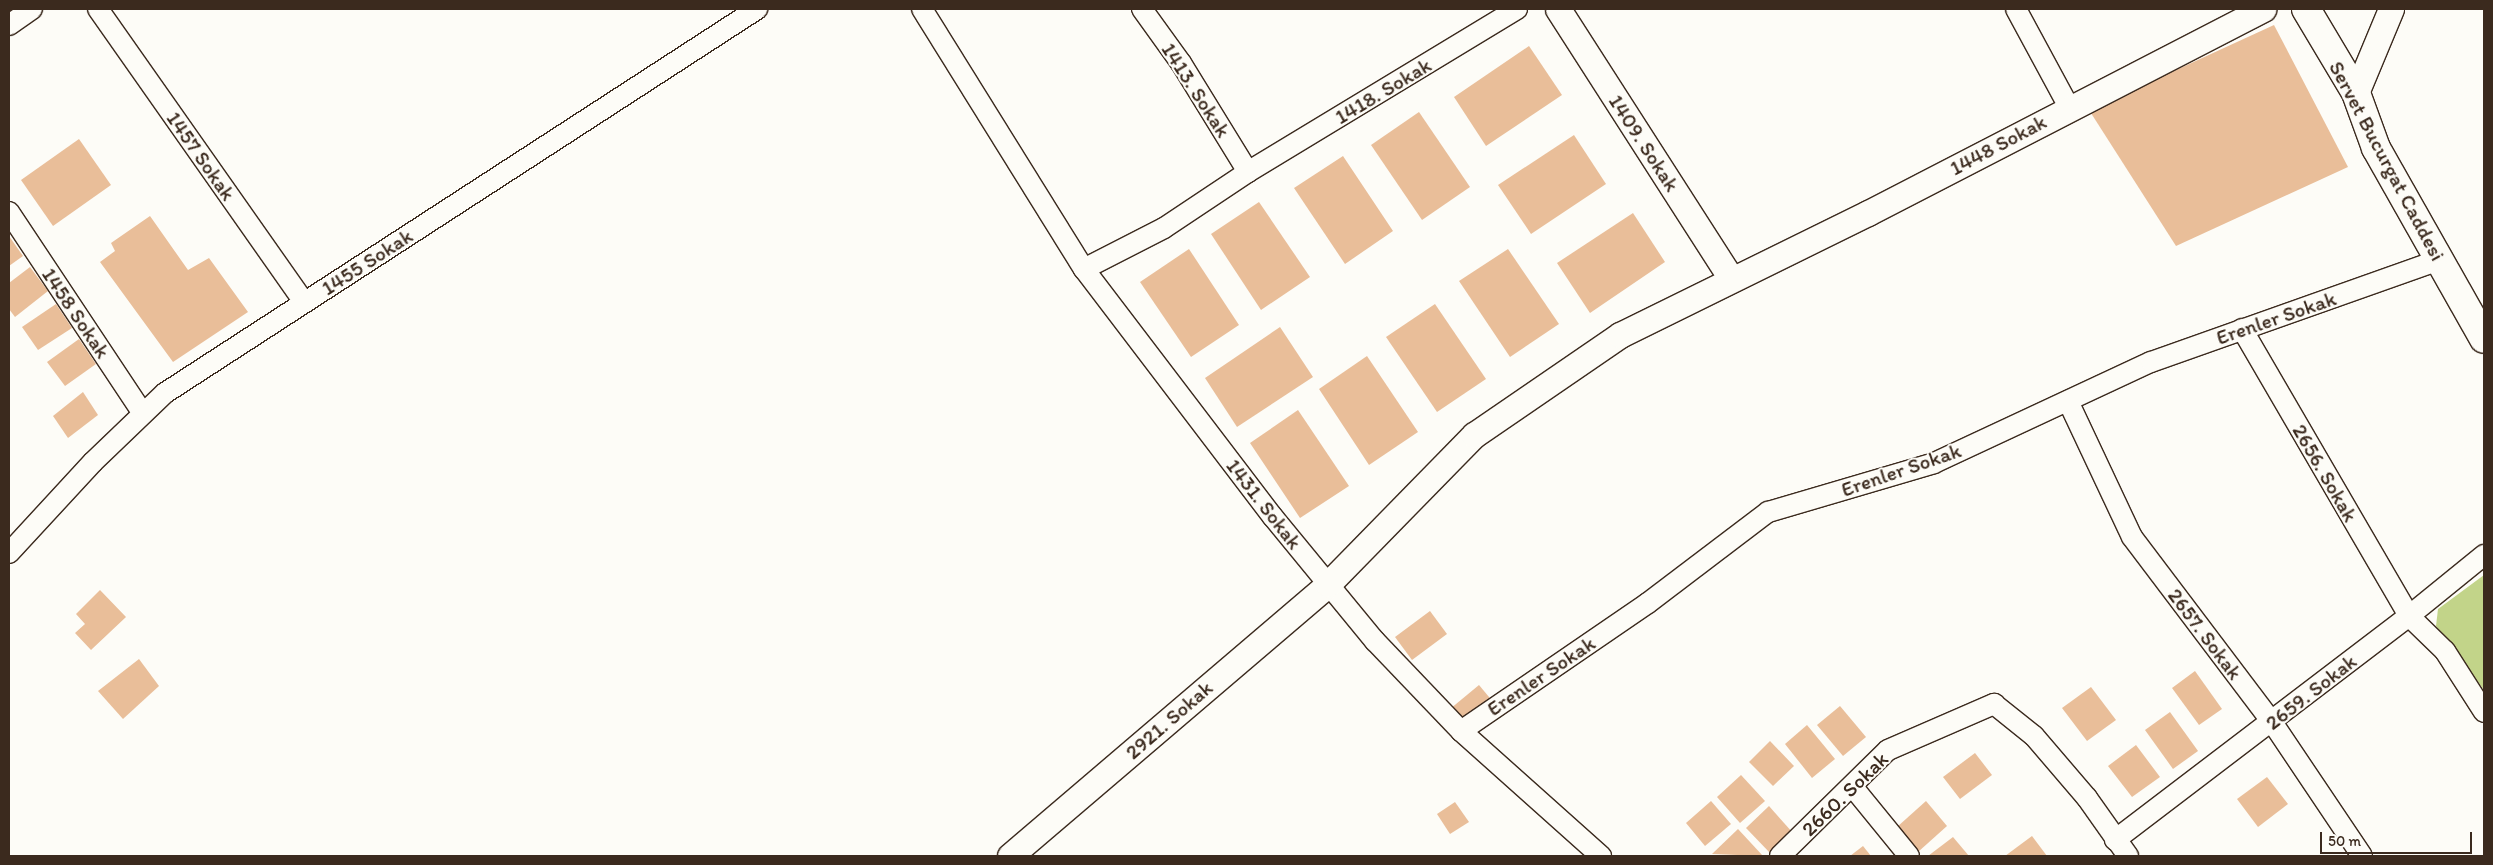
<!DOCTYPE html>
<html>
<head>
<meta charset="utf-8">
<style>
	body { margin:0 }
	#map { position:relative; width:2493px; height:865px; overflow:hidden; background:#fdfcf7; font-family:Itim,sans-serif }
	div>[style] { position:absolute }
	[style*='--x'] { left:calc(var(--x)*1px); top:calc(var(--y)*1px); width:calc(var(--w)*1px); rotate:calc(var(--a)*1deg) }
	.green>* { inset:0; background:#c2d489 }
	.building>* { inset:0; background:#e9be99 }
	.roads { filter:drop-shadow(1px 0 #3b2a1e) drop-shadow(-1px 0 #3b2a1e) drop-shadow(0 1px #3b2a1e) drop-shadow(0 -1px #3b2a1e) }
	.minor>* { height:20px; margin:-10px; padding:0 10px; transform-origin:10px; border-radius:10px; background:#fdfcf7 }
	.tertiary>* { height:25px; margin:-12.5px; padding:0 12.5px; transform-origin:12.5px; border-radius:12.5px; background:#fdfcf7 }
	.secondary>* { height:28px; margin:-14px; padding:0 14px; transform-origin:14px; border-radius:14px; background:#fdfcf7 }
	span { translate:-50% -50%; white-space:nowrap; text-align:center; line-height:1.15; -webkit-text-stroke:4px #fdfcf7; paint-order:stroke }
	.street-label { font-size:21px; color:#3b2a1e }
	.frame { position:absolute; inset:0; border:10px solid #3b2a1e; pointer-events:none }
	.scale { position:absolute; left:2320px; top:832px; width:152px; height:22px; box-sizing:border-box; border:2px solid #3b2a1e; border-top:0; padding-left:6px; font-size:15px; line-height:18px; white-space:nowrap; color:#3b2a1e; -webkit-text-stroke:4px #fdfcf7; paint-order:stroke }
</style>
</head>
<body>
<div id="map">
	<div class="green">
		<div style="clip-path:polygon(2484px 575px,2484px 690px,2436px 626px,2438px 609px)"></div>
	</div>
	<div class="building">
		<div style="clip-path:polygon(2274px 25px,2348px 167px,2176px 246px,2089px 110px)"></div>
		<div style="clip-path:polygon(1529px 46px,1562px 95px,1486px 146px,1454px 97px)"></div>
		<div style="clip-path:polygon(1419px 112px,1470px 187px,1422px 220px,1371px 145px)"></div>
		<div style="clip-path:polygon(1574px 135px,1606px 184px,1531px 234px,1498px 185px)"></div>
		<div style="clip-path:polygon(79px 139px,111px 185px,53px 226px,21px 180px)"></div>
		<div style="clip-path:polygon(1343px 156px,1393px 231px,1345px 264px,1294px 188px)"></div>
		<div style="clip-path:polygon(1259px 202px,1310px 277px,1261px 310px,1211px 234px)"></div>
		<div style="clip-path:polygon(1633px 213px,1665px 262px,1590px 313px,1557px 263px)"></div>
		<div style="clip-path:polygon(150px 216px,188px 270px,209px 258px,248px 312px,173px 362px,100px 262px,115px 251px,111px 243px)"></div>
		<div style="clip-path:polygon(9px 236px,23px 256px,9px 266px)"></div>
		<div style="clip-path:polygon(1189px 249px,1239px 325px,1191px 357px,1140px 282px)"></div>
		<div style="clip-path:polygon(1508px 249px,1559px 324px,1510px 357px,1459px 281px)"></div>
		<div style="clip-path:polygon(30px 267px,48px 291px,15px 317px,9px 309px,9px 283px)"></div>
		<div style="clip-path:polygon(56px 304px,72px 328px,38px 350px,22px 327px)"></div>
		<div style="clip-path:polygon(1435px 304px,1486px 379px,1437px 412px,1386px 337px)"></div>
		<div style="clip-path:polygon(1280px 327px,1313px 377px,1237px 427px,1205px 378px)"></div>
		<div style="clip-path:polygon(79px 339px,96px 364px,65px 386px,47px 362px)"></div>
		<div style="clip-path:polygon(1367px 356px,1418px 432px,1369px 465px,1319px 389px)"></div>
		<div style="clip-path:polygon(83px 392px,98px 415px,68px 438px,53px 416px)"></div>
		<div style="clip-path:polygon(1298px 410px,1349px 486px,1300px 518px,1250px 443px)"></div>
		<div style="clip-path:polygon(100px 590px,126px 617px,91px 650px,75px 633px,85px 624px,76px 614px)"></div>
		<div style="clip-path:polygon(1430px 611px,1447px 634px,1412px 660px,1395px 637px)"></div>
		<div style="clip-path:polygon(139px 659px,159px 686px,123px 719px,98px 691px)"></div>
		<div style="clip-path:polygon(2195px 671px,2222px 709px,2199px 725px,2172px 688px)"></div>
		<div style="clip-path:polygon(1479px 685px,1499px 709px,1470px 733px,1450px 709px)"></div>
		<div style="clip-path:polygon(2091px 687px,2116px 720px,2087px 741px,2062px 708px)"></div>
		<div style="clip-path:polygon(1840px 706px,1866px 737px,1843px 756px,1817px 725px)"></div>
		<div style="clip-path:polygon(2170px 712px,2198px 751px,2173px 769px,2145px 730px)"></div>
		<div style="clip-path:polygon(1807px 725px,1835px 759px,1812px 778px,1785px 744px)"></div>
		<div style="clip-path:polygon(1770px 741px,1794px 766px,1773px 786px,1749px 762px)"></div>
		<div style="clip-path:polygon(2136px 745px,2160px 777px,2132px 797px,2108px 766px)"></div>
		<div style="clip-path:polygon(1975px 753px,1992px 775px,1960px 799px,1943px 777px)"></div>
		<div style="clip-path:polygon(1741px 775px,1765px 801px,1740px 823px,1717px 797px)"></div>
		<div style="clip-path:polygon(2267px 777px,2288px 804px,2258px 827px,2237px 799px)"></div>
		<div style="clip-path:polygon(1711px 801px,1731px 824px,1705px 846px,1686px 823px)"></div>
		<div style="clip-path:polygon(1926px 801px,1947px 826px,1918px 852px,1897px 827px)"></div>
		<div style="clip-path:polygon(1455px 802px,1469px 822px,1450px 834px,1437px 814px)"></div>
		<div style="clip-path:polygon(1769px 806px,1793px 833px,1771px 854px,1746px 828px)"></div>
		<div style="clip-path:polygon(1738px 829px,1763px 856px,1712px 854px)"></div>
		<div style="clip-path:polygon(2032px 836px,2047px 856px,2005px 856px)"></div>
		<div style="clip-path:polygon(1953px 837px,1969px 856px,1928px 856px)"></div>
		<div style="clip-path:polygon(1863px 846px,1871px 856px,1850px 856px)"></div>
	</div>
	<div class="roads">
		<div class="minor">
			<div style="--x:98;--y:9;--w:358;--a:54.9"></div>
			<div style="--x:922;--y:9;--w:306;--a:58.1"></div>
			<div style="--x:1142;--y:9;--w:67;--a:54.2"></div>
			<div style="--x:1181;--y:63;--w:128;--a:58.4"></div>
			<div style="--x:1517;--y:9;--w:315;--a:148.8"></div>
			<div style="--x:1248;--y:172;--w:101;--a:146.3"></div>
			<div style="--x:1164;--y:228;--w:90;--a:152.9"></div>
			<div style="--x:1084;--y:269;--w:312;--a:52.7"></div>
			<div style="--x:1273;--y:517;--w:161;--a:50.6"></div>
			<div style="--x:1375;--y:641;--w:124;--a:46.3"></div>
			<div style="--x:1461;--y:731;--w:188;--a:41.8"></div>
			<div style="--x:2016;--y:9;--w:111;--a:61.6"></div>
			<div style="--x:9;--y:25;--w:28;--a:-35"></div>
			<div style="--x:9;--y:212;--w:242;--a:56.4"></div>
			<div style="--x:2242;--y:329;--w:332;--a:59.8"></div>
			<div style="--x:2409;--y:616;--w:97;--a:-39.1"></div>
			<div style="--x:2068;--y:401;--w:150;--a:64.8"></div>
			<div style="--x:2132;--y:537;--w:232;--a:52.9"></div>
			<div style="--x:2272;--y:722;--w:161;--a:56.1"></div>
			<div style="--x:9;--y:553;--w:124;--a:-47.3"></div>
			<div style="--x:93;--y:462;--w:100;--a:-43.8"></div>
			<div style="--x:165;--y:393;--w:706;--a:-32.97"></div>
			<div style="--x:1461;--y:731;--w:227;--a:-34.4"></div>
			<div style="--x:1648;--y:603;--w:151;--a:-37.2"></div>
			<div style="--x:1768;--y:512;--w:173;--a:-16.4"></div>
			<div style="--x:1934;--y:463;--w:239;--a:-25"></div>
			<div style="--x:2151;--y:362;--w:306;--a:-19.5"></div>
			<div style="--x:1852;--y:786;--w:90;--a:50.8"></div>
			<div style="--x:2115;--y:840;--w:370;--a:-37.3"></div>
			<div style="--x:2409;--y:616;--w:50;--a:44.2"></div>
			<div style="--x:2445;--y:651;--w:72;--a:57.4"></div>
			<div style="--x:1780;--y:856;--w:151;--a:-44.5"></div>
			<div style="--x:1888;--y:750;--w:116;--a:-23.5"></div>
			<div style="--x:1994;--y:704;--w:51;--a:38.7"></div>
			<div style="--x:2034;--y:736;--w:82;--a:49.5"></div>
			<div style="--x:2087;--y:798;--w:71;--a:54.7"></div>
		</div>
		<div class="tertiary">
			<div style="--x:1558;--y:9;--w:320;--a:57.3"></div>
			<div style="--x:2356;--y:93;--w:91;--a:-67.4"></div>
			<div style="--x:1010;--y:856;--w:418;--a:-40.5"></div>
			<div style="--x:1328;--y:584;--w:209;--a:-45.6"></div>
			<div style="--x:1474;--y:435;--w:177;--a:-34.4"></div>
			<div style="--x:1620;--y:335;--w:276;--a:-26.2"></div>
			<div style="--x:1868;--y:213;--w:445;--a:-27.3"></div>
		</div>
		<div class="secondary">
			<div style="--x:2306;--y:9;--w:98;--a:59.2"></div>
			<div style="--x:2356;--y:93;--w:59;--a:70"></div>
			<div style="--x:2376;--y:148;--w:219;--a:60.5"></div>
		</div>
	</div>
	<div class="street-label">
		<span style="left:1196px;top:90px;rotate:57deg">1413. Sokak</span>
		<span style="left:1383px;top:91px;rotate:-31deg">1418. Sokak</span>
		<span style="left:1644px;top:143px;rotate:57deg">1409. Sokak</span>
		<span style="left:1998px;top:145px;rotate:-28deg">1448 Sokak</span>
		<span style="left:201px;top:156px;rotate:55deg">1457 Sokak</span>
		<span style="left:2387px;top:161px;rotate:62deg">Servet Bucurgat Caddesi</span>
		<span style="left:367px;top:262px;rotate:-33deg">1455 Sokak</span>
		<span style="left:76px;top:313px;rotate:56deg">1458 Sokak</span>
		<span style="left:2276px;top:318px;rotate:-19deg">Erenler Sokak</span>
		<span style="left:1901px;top:470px;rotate:-19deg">Erenler Sokak</span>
		<span style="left:2325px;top:473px;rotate:60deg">2656. Sokak</span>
		<span style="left:1264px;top:504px;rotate:52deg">1431. Sokak</span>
		<span style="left:2205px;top:634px;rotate:53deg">2657. Sokak</span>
		<span style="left:1541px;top:676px;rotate:-34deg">Erenler Sokak</span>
		<span style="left:2311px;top:692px;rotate:-38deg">2659. Sokak</span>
		<span style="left:1169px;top:720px;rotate:-41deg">2921. Sokak</span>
		<span style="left:1845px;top:794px;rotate:-44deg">2660. Sokak</span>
	</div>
	<div class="frame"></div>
	<div class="scale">50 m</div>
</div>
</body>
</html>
